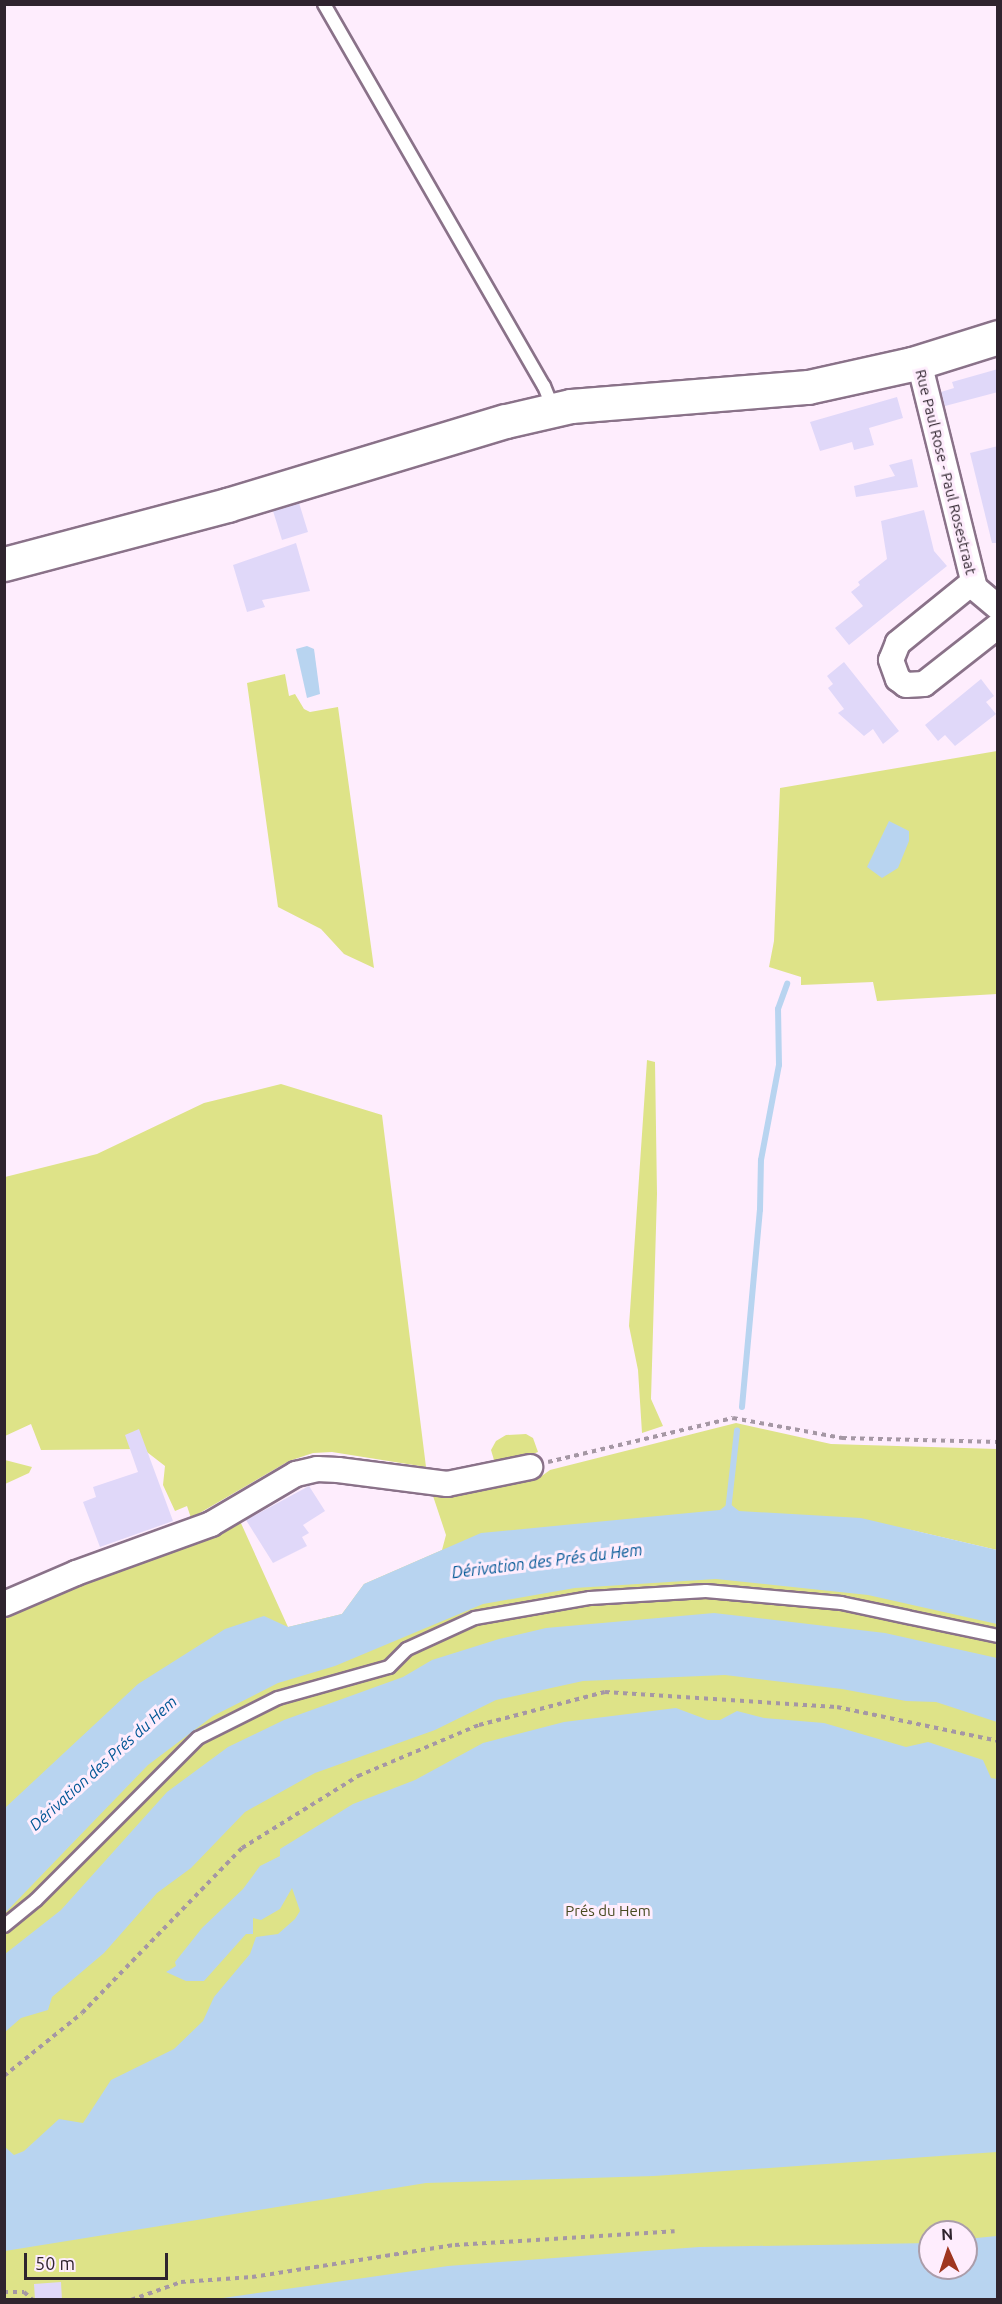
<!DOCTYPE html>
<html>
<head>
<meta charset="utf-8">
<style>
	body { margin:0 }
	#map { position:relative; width:1002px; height:2304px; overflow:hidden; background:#feedfd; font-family:Ubuntu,sans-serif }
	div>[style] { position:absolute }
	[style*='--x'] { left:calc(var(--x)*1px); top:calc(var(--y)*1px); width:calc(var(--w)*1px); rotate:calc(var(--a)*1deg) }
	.green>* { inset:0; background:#dee388 }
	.water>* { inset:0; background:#b8d4f0 }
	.stream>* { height:6px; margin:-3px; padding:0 3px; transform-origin:3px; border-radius:3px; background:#b8d4f0 }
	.building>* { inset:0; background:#e0d8f9 }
	.path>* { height:4px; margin-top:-2px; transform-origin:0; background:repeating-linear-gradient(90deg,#a597a4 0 4.5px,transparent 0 9px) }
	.roads { filter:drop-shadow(2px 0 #8a7289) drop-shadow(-2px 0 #8a7289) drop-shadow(0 2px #8a7289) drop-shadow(0 -2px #8a7289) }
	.lane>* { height:12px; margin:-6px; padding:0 6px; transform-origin:6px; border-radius:6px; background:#fff }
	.street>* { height:24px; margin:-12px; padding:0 12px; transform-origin:12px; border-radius:12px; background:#fff }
	.secondary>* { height:33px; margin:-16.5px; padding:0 16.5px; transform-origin:16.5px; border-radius:16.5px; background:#fff }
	span { translate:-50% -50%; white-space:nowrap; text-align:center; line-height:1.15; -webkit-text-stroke:6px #feedfd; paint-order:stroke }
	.street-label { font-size:15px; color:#2f242e }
	.park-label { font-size:15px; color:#484a20 }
	.water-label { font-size:16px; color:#015795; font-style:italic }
	.frame { position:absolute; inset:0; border:6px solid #2f242e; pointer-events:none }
	.north { position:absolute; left:918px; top:2220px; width:60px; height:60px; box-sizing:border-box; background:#feedfd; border:2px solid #ab9daa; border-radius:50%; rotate:357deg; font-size:16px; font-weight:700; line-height:24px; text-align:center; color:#2f242e }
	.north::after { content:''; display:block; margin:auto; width:21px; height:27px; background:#9f3620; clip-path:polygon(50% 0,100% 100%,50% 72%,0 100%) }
	.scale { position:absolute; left:24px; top:2253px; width:144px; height:27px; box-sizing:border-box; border:3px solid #2f242e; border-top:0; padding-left:8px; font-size:18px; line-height:21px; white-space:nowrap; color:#2f242e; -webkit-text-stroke:4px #feedfd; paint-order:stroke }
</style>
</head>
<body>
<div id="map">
	<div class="green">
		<div style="clip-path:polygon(285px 674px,289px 696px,295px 694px,304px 709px,310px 712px,338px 707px,374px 968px,344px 954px,321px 929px,278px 907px,247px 683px)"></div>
		<div style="clip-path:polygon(997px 751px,997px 994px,877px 1001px,873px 982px,801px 985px,801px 977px,769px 967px,774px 941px,780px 788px)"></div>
		<div style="clip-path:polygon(647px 1060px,655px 1062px,657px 1194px,651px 1399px,663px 1426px,642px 1433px,638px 1370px,629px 1326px)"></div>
		<div style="clip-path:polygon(281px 1084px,382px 1115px,426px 1467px,332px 1452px,313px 1453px,289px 1461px,191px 1518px,187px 1506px,175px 1511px,163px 1485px,165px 1466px,143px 1449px,41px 1450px,31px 1424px,5px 1436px,5px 1177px,97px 1154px,204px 1103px)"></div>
		<div style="clip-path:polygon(evenodd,736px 1423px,831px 1444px,997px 1449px,997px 1550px,907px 1529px,997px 1554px,997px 2299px,5px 2299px,4px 1612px,240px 1521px,288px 1627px,342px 1614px,364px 1584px,442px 1550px,446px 1535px,432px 1493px,538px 1470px,539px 1478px,550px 1470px,736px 1423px,930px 2232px,966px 2232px,966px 2268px,930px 2268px,930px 2232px)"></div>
		<div style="clip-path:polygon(526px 1434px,533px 1438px,538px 1452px,511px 1462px,494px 1460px,491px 1450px,496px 1441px,506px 1435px)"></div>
		<div style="clip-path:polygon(5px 1460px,32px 1467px,29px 1473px,5px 1484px)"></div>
	</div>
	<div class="water">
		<div style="clip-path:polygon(307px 646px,314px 649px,320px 694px,307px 698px,296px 649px)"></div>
		<div style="clip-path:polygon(889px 821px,909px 831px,909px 841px,898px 868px,882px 878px,867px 867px)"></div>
		<div style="clip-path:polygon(729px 1503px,739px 1511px,861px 1518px,997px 1550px,997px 1624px,868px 1595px,716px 1579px,575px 1588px,483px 1604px,335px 1666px,278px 1683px,213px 1716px,148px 1765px,5px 1913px,6px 1807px,138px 1684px,225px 1629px,264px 1616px,288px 1627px,342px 1614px,364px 1584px,481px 1533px,720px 1510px)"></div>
		<div style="clip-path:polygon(714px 1613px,885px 1633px,997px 1658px,997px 1722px,936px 1702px,906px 1701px,842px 1689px,725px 1675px,583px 1681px,496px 1700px,435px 1730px,315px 1773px,245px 1812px,191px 1868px,157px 1893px,104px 1953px,52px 1997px,48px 2010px,21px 2018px,5px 2032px,5px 1954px,61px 1910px,167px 1792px,228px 1747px,284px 1720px,403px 1677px,432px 1660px,499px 1639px,546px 1628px)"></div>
		<div style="clip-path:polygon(676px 1708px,708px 1720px,720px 1720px,737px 1711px,764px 1718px,824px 1723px,906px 1747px,928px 1742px,983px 1760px,991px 1778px,997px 1779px,997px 2152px,654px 2176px,426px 2183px,5px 2251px,5px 2147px,14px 2155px,24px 2151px,59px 2119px,83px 2123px,111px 2080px,174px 2049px,203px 2021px,214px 1997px,250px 1954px,256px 1937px,278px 1934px,295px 1919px,300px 1911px,292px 1888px,280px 1909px,261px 1920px,253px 1918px,253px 1934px,246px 1934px,204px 1981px,186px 1981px,166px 1972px,176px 1966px,175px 1962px,202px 1928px,243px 1889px,260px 1866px,280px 1856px,280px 1849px,353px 1804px,415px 1780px,483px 1743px,564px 1722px)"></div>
		<div style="clip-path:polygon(997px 2236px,997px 2299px,216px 2299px,448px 2266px,699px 2247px,930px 2243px,930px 2268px,966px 2268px,966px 2239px)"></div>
	</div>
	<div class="stream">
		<div style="--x:742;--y:1407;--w:198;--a:-84.8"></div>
		<div style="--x:760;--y:1210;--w:50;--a:-88.9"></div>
		<div style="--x:761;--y:1160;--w:97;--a:-79.3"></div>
		<div style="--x:779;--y:1065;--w:56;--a:-91"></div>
		<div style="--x:778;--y:1009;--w:27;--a:-70"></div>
		<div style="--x:728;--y:1511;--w:81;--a:-83.6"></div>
	</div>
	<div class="building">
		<div style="clip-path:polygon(998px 369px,998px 392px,945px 406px,941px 392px,954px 388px,952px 382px)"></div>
		<div style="clip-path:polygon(897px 397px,903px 418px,869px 428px,874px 445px,854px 450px,852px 442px,820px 451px,810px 422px)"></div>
		<div style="clip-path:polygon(998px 446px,998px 543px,992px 543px,970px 453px)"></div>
		<div style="clip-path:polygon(912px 459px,918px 487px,856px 497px,854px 486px,895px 476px,889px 465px)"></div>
		<div style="clip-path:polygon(299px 503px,308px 532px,282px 540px,273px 511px)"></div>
		<div style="clip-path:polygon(924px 510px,934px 551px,947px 566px,849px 645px,835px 628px,863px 606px,851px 592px,860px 585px,858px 582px,887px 559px,881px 521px)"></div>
		<div style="clip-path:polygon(296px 543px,310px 591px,262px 600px,265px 607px,247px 612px,233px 565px)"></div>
		<div style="clip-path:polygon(844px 662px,899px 731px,883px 744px,873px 729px,864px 736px,838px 713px,844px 709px,828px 688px,833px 684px,827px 676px)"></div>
		<div style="clip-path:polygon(981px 679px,994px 696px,986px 702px,996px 714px,955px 746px,945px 735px,938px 741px,925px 725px)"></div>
		<div style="clip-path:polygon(139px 1429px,173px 1521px,100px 1547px,83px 1502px,96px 1497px,93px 1487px,138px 1472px,125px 1435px)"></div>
		<div style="clip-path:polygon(309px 1486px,325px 1511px,303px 1525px,309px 1533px,302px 1537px,307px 1546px,273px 1563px,246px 1520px)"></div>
		<div style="clip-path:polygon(61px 2282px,62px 2300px,35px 2300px,34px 2284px)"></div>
	</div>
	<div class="path">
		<div style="--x:548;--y:1462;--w:190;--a:-13.4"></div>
		<div style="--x:733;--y:1418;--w:111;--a:10.4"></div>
		<div style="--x:842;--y:1438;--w:156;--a:1.5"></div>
		<div style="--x:4;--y:2076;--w:100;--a:-38.9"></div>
		<div style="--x:82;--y:2013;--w:230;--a:-45.9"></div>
		<div style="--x:242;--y:1848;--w:137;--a:-31.8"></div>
		<div style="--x:358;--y:1776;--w:131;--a:-22.9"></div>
		<div style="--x:479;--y:1725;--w:130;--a:-14.7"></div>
		<div style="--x:605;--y:1692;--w:232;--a:3.7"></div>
		<div style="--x:837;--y:1707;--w:165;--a:11.9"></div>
		<div style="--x:4;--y:2292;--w:20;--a:0"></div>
		<div style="--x:24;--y:2292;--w:12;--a:42"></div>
		<div style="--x:131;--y:2300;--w:53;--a:-19.8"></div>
		<div style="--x:181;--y:2282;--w:71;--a:-4"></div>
		<div style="--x:252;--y:2277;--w:206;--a:-9"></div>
		<div style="--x:455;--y:2245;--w:220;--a:-3.6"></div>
	</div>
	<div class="roads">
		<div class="lane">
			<div style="--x:324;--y:4;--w:441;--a:60.1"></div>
			<div style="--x:544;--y:386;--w:24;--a:68"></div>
			<div style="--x:4;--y:1926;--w:41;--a:-39.1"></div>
			<div style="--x:36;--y:1900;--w:229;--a:-45"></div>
			<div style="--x:198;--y:1738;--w:89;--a:-26.6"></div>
			<div style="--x:278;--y:1698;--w:115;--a:-15.6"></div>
			<div style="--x:389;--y:1667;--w:25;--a:-45"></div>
			<div style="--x:407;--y:1649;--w:75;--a:-24.5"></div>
			<div style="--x:475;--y:1618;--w:117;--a:-9.9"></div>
			<div style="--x:590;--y:1598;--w:116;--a:-3.5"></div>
			<div style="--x:706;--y:1591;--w:136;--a:5.1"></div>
			<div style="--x:841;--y:1603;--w:160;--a:11.9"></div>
		</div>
		<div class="street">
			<div style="--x:919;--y:362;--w:233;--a:76.1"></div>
			<div style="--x:975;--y:588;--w:30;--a:40"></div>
			<div style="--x:973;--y:582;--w:97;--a:140.9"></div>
			<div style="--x:898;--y:643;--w:18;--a:112"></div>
			<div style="--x:891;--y:660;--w:20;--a:70"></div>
			<div style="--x:898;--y:679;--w:10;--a:37"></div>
			<div style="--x:906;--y:685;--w:18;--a:-3"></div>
			<div style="--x:924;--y:684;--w:94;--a:-38.1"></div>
			<div style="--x:4;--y:1604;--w:78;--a:-23.3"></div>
			<div style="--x:76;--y:1573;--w:144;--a:-19.9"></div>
			<div style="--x:211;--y:1524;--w:99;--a:-30.5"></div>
			<div style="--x:296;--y:1474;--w:22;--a:-13"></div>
			<div style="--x:317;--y:1469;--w:21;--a:3"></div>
			<div style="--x:338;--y:1470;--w:110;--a:7.3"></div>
			<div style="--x:447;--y:1484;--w:85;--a:-11.6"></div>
		</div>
		<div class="secondary">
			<div style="--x:4;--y:564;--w:231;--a:-14.8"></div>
			<div style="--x:227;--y:505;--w:291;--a:-16.8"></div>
			<div style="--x:506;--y:421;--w:67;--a:-13"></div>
			<div style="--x:571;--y:406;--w:238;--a:-4.6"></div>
			<div style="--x:808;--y:387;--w:107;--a:-12.5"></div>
			<div style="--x:912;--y:364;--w:90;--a:-17.4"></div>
		</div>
	</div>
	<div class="street-label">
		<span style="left:946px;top:472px;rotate:76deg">Rue Paul Rose - Paul Rosestraat</span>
	</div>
	<div class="park-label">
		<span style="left:608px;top:1911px">Prés du Hem</span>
	</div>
	<div class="water-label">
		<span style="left:547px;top:1561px;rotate:-7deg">Dérivation des Prés du Hem</span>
		<span style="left:103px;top:1763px;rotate:-42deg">Dérivation des Prés du Hem</span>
	</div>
	<div class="frame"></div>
	<div class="north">N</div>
	<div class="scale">50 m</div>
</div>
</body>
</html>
